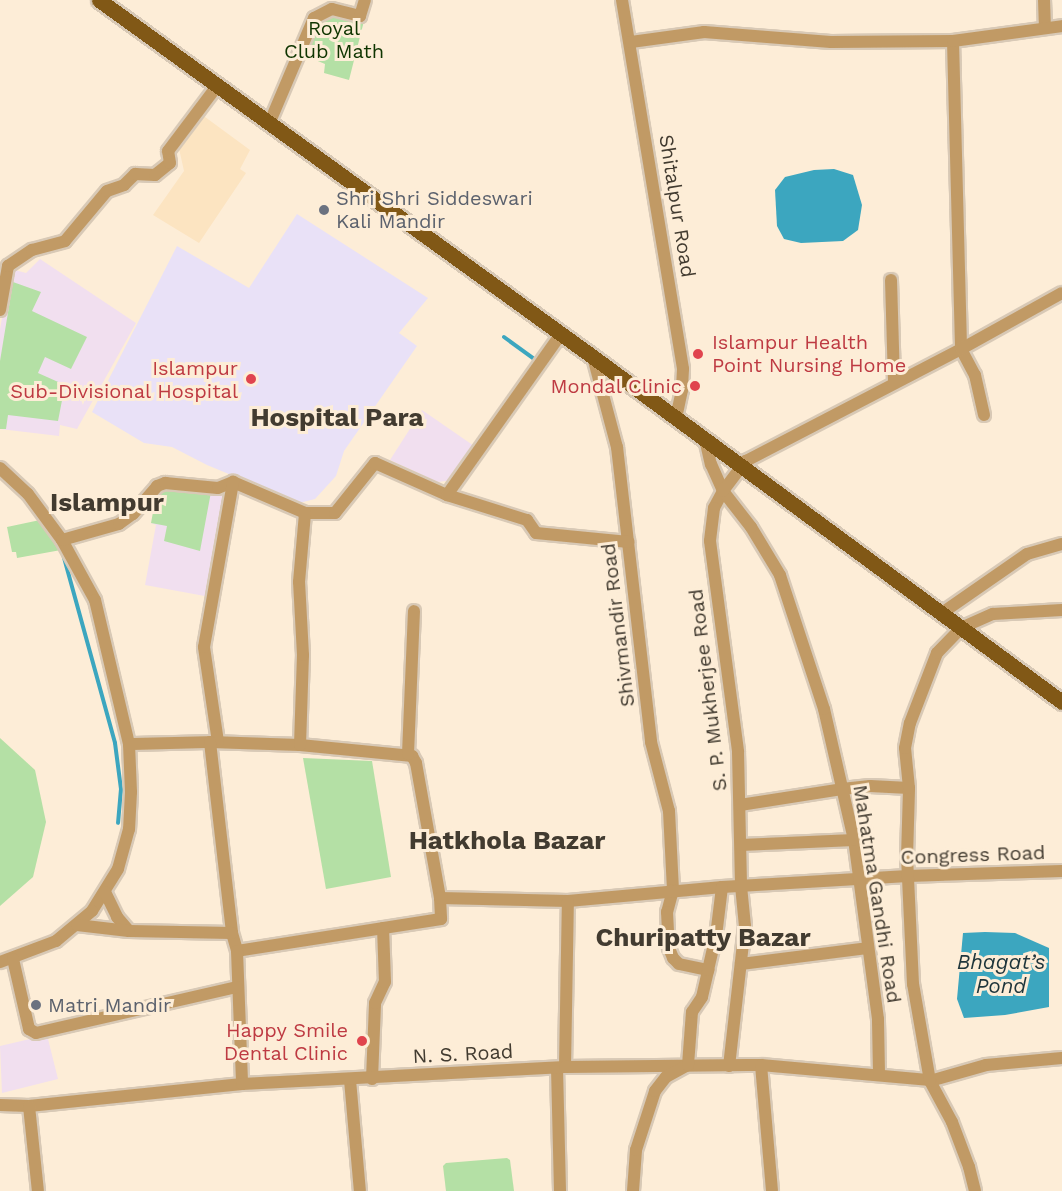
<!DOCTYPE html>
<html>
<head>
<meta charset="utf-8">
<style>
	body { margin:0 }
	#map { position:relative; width:1062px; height:1191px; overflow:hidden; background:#fdedd7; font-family:"Work Sans",sans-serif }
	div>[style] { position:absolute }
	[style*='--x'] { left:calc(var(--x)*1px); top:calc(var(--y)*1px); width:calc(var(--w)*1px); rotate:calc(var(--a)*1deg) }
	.built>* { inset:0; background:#fce4c1 }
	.education>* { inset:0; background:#f1dfef }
	.medical>* { inset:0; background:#e9e1f7 }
	.green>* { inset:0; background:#b4e0a5 }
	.water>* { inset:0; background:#3ca6bf }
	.stream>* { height:4px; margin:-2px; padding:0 2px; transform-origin:2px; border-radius:2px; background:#3ca6bf }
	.roads { filter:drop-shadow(2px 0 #d8c9b6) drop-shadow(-2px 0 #d8c9b6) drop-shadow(0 2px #d8c9b6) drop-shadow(0 -2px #d8c9b6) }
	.street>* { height:12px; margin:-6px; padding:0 6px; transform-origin:6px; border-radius:6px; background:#c19a65 }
	.primary>* { height:15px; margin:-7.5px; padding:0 7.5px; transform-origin:7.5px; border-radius:7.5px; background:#815816 }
	.dots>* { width:16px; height:16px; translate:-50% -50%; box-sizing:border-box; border:3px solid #fdedd7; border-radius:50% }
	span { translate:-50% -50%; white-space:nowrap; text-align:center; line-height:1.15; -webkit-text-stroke:6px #fdedd7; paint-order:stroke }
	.park-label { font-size:20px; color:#0f3500 }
	.worship-label { font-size:20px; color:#5b616d }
	.left { translate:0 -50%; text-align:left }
	.street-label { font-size:20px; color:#423b30 }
	.health-label { font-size:20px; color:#be3a42 }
	.right { translate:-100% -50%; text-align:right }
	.water-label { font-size:21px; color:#1e353b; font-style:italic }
	.district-label { font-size:26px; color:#423b30; font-weight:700 }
</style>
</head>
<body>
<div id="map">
	<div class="built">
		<div style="clip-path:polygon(201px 114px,250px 150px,240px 169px,246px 173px,199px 243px,153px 215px,184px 171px,178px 144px)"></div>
	</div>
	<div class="education">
		<div style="clip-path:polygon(40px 259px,136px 323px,77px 429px,60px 425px,59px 436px,0 429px,0 329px,11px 269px,26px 273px)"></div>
		<div style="clip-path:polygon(422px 410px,477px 448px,454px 480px,437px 482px,390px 460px)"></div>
		<div style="clip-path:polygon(211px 492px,224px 494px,210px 597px,145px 585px,156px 525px,151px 523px)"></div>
		<div style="clip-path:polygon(47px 1035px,58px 1079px,2px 1093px,0 1046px)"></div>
	</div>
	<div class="medical">
		<div style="clip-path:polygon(297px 214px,428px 298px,399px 333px,417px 346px,344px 451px,336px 476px,315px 499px,299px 503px,207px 465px,172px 447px,144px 443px,92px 412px,177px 246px,249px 288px)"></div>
	</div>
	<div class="green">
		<div style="clip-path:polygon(334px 14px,364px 21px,349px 80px,324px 73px,325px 64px,301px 54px,317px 20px)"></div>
		<div style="clip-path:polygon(13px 282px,41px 292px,32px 311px,87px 337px,71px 369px,45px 357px,38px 373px,65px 385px,58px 421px,8px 415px,6px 429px,0 429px,0 361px)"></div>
		<div style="clip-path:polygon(168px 487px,211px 492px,200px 551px,164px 541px,167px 526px,151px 523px,156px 496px,161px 489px)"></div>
		<div style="clip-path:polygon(40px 520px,61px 550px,17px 558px,16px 552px,12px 552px,7px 527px)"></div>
		<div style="clip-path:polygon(0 738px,35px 770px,46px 822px,33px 877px,0 906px)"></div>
		<div style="clip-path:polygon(303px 758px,372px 761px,391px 877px,326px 889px)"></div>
		<div style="clip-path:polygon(507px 1158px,510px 1160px,514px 1191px,446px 1191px,443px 1166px,446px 1163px)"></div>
	</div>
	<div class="water">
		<div style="clip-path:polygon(834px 169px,853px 175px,862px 205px,858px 230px,843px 241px,801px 243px,784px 239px,777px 226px,775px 190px,785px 177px,814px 170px)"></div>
		<div style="clip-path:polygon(985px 932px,1015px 933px,1049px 948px,1049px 1007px,1005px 1015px,964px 1018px,957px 999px,963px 933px)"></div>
	</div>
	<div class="stream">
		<div style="--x:504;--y:337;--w:41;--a:36"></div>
		<div style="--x:63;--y:554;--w:196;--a:74.6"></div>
		<div style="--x:115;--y:743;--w:46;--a:82.6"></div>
		<div style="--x:121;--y:789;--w:34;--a:95"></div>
	</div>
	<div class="roads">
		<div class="street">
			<div style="--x:622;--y:0;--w:374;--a:80.6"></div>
			<div style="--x:683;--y:369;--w:21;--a:93"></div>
			<div style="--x:682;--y:390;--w:29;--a:102"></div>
			<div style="--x:1044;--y:0;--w:27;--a:88"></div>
			<div style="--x:953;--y:41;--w:308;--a:88.5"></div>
			<div style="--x:961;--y:349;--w:30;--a:62"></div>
			<div style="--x:975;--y:375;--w:41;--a:77.3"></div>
			<div style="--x:631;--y:42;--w:74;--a:-7.8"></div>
			<div style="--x:704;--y:32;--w:127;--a:4.5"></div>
			<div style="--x:831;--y:42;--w:122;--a:-0.5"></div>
			<div style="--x:953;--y:41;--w:110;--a:-7.8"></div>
			<div style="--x:269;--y:124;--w:115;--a:-67"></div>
			<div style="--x:314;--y:18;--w:20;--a:-27"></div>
			<div style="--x:332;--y:9;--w:29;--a:14"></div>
			<div style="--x:360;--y:16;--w:17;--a:-73"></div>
			<div style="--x:891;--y:280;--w:102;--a:88.3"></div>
			<div style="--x:0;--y:310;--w:45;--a:-79.7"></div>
			<div style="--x:8;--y:266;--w:29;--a:-34"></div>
			<div style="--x:32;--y:250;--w:34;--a:-15"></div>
			<div style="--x:65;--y:241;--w:65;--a:-50"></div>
			<div style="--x:107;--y:191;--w:18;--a:-19"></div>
			<div style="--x:124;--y:185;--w:16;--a:-45"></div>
			<div style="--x:135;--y:174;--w:20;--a:3"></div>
			<div style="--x:155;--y:175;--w:19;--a:-39"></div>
			<div style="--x:170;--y:163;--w:12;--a:-99"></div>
			<div style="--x:168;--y:151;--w:81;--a:-53"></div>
			<div style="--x:593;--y:357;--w:93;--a:75.1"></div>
			<div style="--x:617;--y:447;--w:297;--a:83.4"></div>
			<div style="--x:651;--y:742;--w:71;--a:75.4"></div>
			<div style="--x:669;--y:811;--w:79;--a:87.1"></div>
			<div style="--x:673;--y:890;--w:23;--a:105"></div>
			<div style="--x:667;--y:912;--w:36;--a:87"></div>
			<div style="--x:669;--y:948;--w:11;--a:68"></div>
			<div style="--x:673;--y:958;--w:8;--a:45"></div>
			<div style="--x:679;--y:964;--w:30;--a:12"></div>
			<div style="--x:705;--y:439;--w:26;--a:77"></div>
			<div style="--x:711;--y:464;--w:30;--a:66"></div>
			<div style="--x:723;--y:491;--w:19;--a:118"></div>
			<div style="--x:714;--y:508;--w:33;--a:97"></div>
			<div style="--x:710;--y:541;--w:213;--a:82.4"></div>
			<div style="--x:738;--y:752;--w:134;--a:88.7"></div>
			<div style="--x:741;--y:886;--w:40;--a:84.3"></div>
			<div style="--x:745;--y:926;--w:141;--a:96.5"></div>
			<div style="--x:0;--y:468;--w:38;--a:43"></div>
			<div style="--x:28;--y:494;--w:57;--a:53.5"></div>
			<div style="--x:62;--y:540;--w:68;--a:61.2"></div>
			<div style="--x:95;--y:600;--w:148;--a:76.7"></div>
			<div style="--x:129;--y:744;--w:48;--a:87.6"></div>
			<div style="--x:131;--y:792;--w:37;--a:93"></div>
			<div style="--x:129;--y:829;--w:41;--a:105.4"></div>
			<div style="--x:118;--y:869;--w:49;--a:121.8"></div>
			<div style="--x:92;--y:911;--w:47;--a:140.2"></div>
			<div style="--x:56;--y:941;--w:60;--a:159.4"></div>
			<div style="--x:447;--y:495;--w:84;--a:17.4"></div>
			<div style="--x:527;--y:520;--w:16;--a:55"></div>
			<div style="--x:536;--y:533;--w:93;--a:5.5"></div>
			<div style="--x:62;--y:540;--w:59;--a:-15.7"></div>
			<div style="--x:119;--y:524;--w:17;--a:-36"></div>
			<div style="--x:133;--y:514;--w:37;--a:-49"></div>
			<div style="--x:157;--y:486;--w:9;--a:-21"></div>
			<div style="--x:165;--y:483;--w:53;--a:5.4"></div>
			<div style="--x:218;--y:488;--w:16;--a:-22"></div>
			<div style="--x:233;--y:482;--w:78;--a:23.3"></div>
			<div style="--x:305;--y:513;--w:30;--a:0"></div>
			<div style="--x:335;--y:513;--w:64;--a:-51.3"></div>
			<div style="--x:375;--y:463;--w:79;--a:24"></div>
			<div style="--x:447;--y:495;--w:197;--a:-54.7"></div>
			<div style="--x:942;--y:613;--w:103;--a:-34.8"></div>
			<div style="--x:1027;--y:554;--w:36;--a:-16"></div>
			<div style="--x:210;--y:742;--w:90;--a:1.9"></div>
			<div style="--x:300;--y:745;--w:113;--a:5.6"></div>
			<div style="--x:412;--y:756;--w:8;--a:60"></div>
			<div style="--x:416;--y:763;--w:137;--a:79.9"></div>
			<div style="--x:440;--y:898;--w:21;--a:87"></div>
			<div style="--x:441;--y:919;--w:206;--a:171.1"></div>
			<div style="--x:218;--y:742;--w:96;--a:-98.4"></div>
			<div style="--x:204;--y:647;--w:168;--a:-80"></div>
			<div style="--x:129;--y:744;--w:81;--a:-1.4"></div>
			<div style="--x:210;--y:742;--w:192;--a:83.4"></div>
			<div style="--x:232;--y:933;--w:19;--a:74"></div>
			<div style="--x:237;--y:951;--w:133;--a:87.8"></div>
			<div style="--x:300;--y:745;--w:90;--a:-88.1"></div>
			<div style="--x:303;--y:655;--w:73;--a:-93.1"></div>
			<div style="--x:299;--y:582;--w:69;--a:-85"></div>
			<div style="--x:408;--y:754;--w:143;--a:-87.6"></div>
			<div style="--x:740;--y:805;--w:103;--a:-8.9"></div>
			<div style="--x:842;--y:789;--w:28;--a:-6"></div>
			<div style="--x:870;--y:786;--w:39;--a:3"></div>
			<div style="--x:741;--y:845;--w:113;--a:-2.5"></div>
			<div style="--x:105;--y:892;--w:28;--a:64"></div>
			<div style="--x:117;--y:917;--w:18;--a:49"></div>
			<div style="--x:129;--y:931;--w:103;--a:1.1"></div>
			<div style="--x:440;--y:898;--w:128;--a:1.3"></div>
			<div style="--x:568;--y:901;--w:155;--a:-5.2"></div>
			<div style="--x:722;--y:887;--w:186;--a:-3.4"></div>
			<div style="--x:908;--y:876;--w:154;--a:-1.9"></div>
			<div style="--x:77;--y:925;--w:52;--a:6.6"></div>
			<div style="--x:13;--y:959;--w:72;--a:77.1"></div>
			<div style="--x:29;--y:1029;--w:8;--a:30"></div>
			<div style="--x:36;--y:1033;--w:206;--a:-12.9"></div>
			<div style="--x:741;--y:964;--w:127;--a:-7.2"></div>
			<div style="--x:761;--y:1065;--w:126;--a:85"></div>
			<div style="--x:565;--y:1067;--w:166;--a:-89"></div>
			<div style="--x:557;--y:1068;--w:123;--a:88.6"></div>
			<div style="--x:879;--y:1073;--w:54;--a:-91.1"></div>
			<div style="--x:878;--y:1019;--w:181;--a:-97.6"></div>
			<div style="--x:854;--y:840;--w:134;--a:-102.9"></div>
			<div style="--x:824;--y:709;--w:141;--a:-108.2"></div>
			<div style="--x:780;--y:575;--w:56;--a:-121.1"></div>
			<div style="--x:751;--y:527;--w:46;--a:-127.9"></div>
			<div style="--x:723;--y:491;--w:38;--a:-53"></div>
			<div style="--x:746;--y:461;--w:242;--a:-27.5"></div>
			<div style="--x:961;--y:349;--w:115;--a:-29"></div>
			<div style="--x:372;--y:1079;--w:76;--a:-87.7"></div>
			<div style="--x:375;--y:1003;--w:23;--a:-65"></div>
			<div style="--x:385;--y:982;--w:54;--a:-92.1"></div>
			<div style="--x:350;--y:1080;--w:111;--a:84.9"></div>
			<div style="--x:930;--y:1081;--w:58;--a:-15.9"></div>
			<div style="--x:986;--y:1065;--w:76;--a:-5.3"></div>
			<div style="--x:0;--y:1105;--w:29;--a:2"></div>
			<div style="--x:29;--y:1106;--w:214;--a:-5.9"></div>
			<div style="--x:242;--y:1084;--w:323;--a:-3"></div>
			<div style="--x:565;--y:1067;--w:196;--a:-0.6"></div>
			<div style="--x:761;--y:1065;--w:170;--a:5.1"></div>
			<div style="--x:29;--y:1106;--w:85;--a:84"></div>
			<div style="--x:633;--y:1191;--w:41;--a:-85.8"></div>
			<div style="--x:636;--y:1150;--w:62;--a:-72.1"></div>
			<div style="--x:655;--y:1091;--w:18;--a:-52"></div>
			<div style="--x:666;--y:1077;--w:25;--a:-29"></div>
			<div style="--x:688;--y:1065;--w:53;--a:-85.7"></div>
			<div style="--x:692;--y:1012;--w:18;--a:-56"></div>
			<div style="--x:702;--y:997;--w:28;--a:-77"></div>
			<div style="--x:708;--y:970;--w:35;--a:-77"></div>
			<div style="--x:716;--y:936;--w:49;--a:-83"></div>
			<div style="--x:975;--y:1191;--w:25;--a:-104"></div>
			<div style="--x:969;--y:1167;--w:48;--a:-110.7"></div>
			<div style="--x:952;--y:1122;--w:47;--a:-118.2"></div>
			<div style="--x:930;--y:1081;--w:98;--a:-99.9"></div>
			<div style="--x:913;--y:984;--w:127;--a:-92.7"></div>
			<div style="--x:907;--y:857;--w:69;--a:-88.3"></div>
			<div style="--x:909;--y:788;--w:40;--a:-95.7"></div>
			<div style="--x:905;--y:748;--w:25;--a:-79"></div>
			<div style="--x:910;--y:723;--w:75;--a:-68.9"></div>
			<div style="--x:937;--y:653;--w:35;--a:-46"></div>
			<div style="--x:961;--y:628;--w:35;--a:-24"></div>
			<div style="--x:993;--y:614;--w:69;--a:-3.3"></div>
		</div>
		<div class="primary">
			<div style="--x:99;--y:0;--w:609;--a:35.85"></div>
			<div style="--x:593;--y:357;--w:582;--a:36.34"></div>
		</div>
	</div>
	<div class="dots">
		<div style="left:324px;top:210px;background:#6b7280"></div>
		<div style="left:698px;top:354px;background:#e0444e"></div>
		<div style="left:251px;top:379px;background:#e0444e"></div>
		<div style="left:695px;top:386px;background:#e0444e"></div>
		<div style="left:36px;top:1005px;background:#6b7280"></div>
		<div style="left:362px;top:1041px;background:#e0444e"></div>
	</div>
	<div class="park-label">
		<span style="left:334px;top:40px">Royal<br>Club Math</span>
	</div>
	<div class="worship-label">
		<span class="left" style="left:336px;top:210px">Shri Shri Siddeswari<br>Kali Mandir</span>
		<span class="left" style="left:48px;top:1005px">Matri Mandir</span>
	</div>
	<div class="street-label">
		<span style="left:677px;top:206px;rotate:81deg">Shitalpur Road</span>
		<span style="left:618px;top:625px;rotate:-97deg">Shivmandir Road</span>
		<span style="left:708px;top:690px;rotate:-97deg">S. P. Mukherjee Road</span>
		<span style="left:973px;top:855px;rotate:-2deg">Congress Road</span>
		<span style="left:877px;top:894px;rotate:81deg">Mahatma Gandhi Road</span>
		<span style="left:463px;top:1054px;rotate:-3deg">N. S. Road</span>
	</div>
	<div class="health-label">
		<span class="left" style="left:712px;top:354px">Islampur Health<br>Point Nursing Home</span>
		<span class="right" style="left:238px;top:380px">Islampur<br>Sub-Divisional Hospital</span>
		<span class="right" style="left:682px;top:386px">Mondal Clinic</span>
		<span class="right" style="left:348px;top:1042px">Happy Smile<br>Dental Clinic</span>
	</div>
	<div class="water-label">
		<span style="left:1001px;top:974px">Bhagat’s<br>Pond</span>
	</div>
	<div class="district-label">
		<span style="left:337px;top:418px">Hospital Para</span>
		<span style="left:107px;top:503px">Islampur</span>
		<span style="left:507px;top:841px">Hatkhola Bazar</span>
		<span style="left:703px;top:938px">Churipatty Bazar</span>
	</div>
</div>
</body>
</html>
